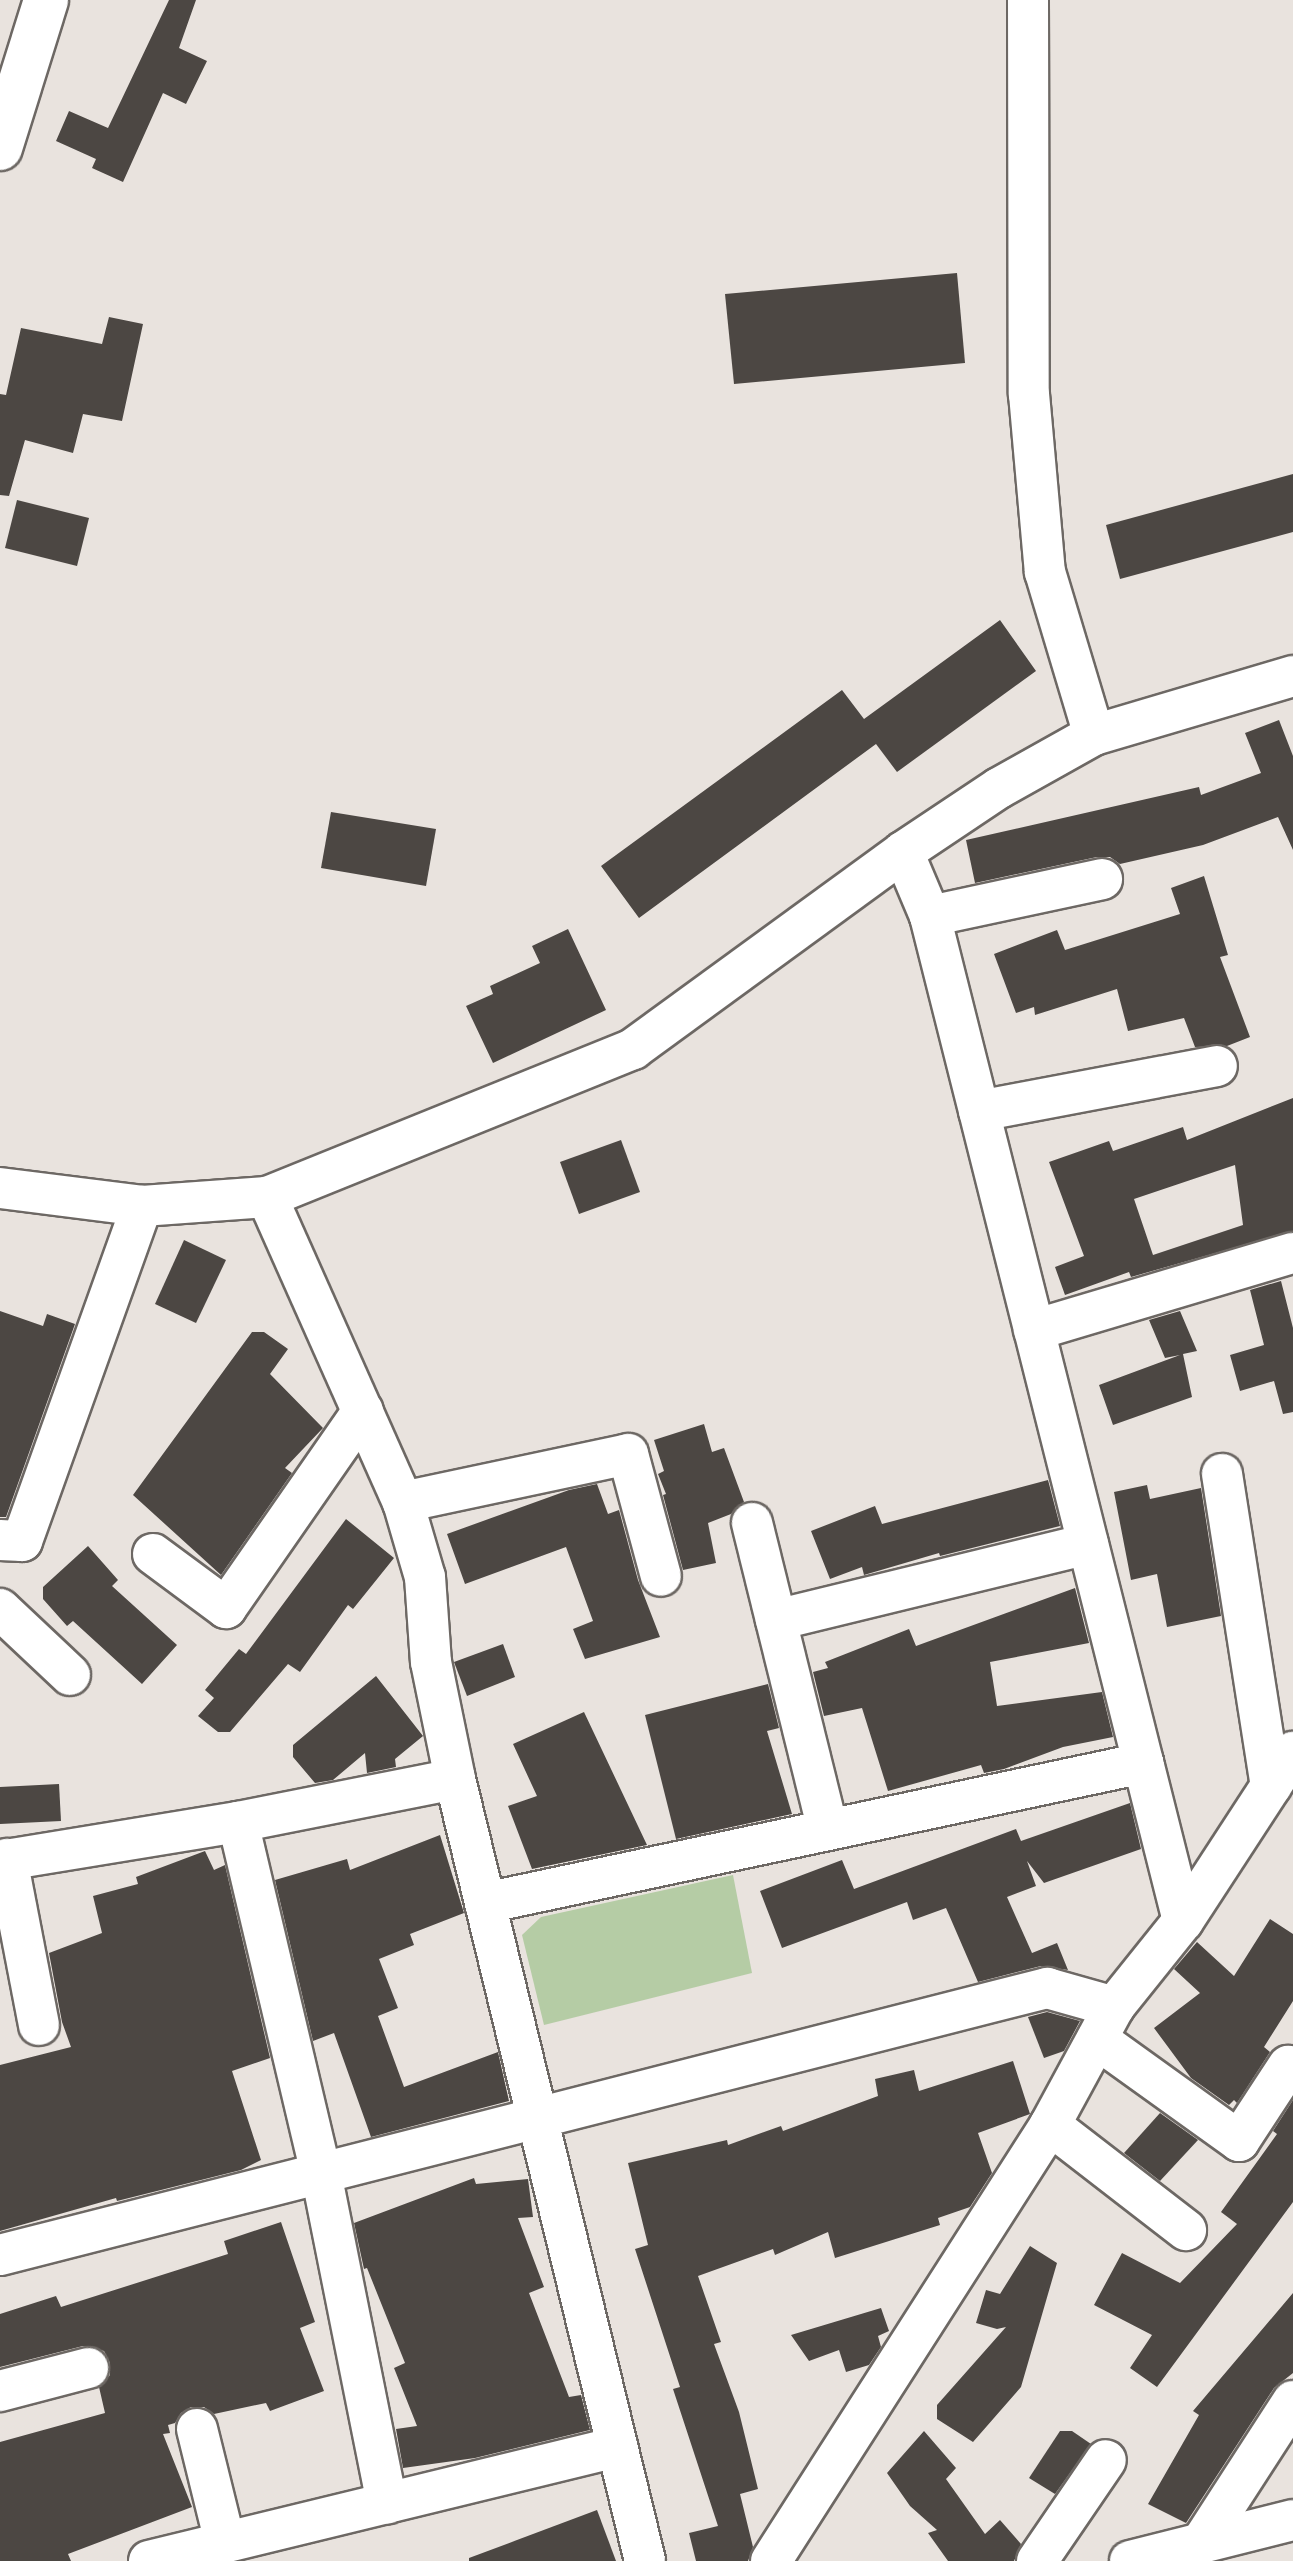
<!DOCTYPE html>
<html>
<head>
<meta charset="utf-8">
<style>
	body { margin:0 }
	#map { position:relative; width:1293px; height:2561px; overflow:hidden; background:#e9e3de; font-family:Montserrat,sans-serif }
	div>[style] { position:absolute }
	[style*='--x'] { left:calc(var(--x)*1px); top:calc(var(--y)*1px); width:calc(var(--w)*1px); rotate:calc(var(--a)*1deg) }
	.green>* { inset:0; background:#b5cca5 }
	.building>* { inset:0; background:#4c4743 }
	.roads { filter:drop-shadow(2px 0 #6d6864) drop-shadow(-2px 0 #6d6864) drop-shadow(0 2px #6d6864) drop-shadow(0 -2px #6d6864) }
	.street>* { height:40px; margin:-20px; padding:0 20px; transform-origin:20px; border-radius:20px; background:#fff }
	.secondary>* { height:44px; margin:-22px; padding:0 22px; transform-origin:22px; border-radius:22px; background:#fff }
	span { translate:-50% -50%; white-space:nowrap; text-align:center; line-height:1.15; -webkit-text-stroke:8px #f6f1eb; paint-order:stroke }
</style>
</head>
<body>
<div id="map">
	<div class="green">
		<div style="clip-path:polygon(733px 1875px,752px 1973px,544px 2025px,522px 1935px,541px 1917px)"></div>
	</div>
	<div class="building">
		<div style="clip-path:polygon(169px 0,196px 0,179px 48px,207px 61px,186px 104px,163px 93px,123px 182px,92px 168px,96px 159px,56px 141px,69px 111px,108px 128px)"></div>
		<div style="clip-path:polygon(957px 273px,965px 363px,734px 384px,725px 294px)"></div>
		<div style="clip-path:polygon(109px 317px,143px 324px,122px 421px,83px 414px,73px 453px,25px 440px,9px 496px,0 495px,0 394px,6px 395px,21px 328px,102px 344px)"></div>
		<div style="clip-path:polygon(1293px 474px,1293px 532px,1120px 579px,1106px 525px)"></div>
		<div style="clip-path:polygon(17px 500px,89px 518px,77px 566px,5px 548px)"></div>
		<div style="clip-path:polygon(1000px 620px,1036px 671px,897px 772px,876px 744px,639px 918px,601px 866px,842px 690px,864px 719px)"></div>
		<div style="clip-path:polygon(1279px 720px,1293px 756px,1293px 850px,1278px 817px,1203px 845px,1120px 864px,1110px 857px,1097px 857px,975px 883px,966px 840px,1199px 787px,1201px 795px,1261px 773px,1245px 733px)"></div>
		<div style="clip-path:polygon(331px 812px,436px 829px,426px 886px,321px 868px)"></div>
		<div style="clip-path:polygon(1204px 876px,1228px 955px,1220px 957px,1250px 1037px,1227px 1046px,1195px 1047px,1184px 1018px,1128px 1031px,1117px 989px,1035px 1015px,1034px 1007px,1016px 1013px,994px 954px,1057px 930px,1065px 950px,1180px 914px,1171px 888px)"></div>
		<div style="clip-path:polygon(568px 929px,606px 1010px,493px 1063px,466px 1006px,493px 994px,490px 986px,540px 963px,532px 946px)"></div>
		<div style="clip-path:polygon(evenodd,1293px 1098px,1293px 1231px,1131px 1277px,1129px 1272px,1065px 1295px,1055px 1267px,1084px 1256px,1049px 1162px,1109px 1141px,1113px 1151px,1183px 1127px,1187px 1140px,1293px 1098px,1235px 1165px,1243px 1225px,1153px 1255px,1134px 1199px,1235px 1165px)"></div>
		<div style="clip-path:polygon(621px 1140px,640px 1192px,579px 1214px,560px 1162px)"></div>
		<div style="clip-path:polygon(184px 1240px,226px 1260px,196px 1323px,155px 1304px)"></div>
		<div style="clip-path:polygon(1281px 1281px,1293px 1328px,1293px 1412px,1283px 1414px,1274px 1381px,1240px 1391px,1230px 1355px,1264px 1345px,1250px 1290px)"></div>
		<div style="clip-path:polygon(0 1311px,43px 1326px,47px 1314px,75px 1324px,6px 1517px,0 1517px)"></div>
		<div style="clip-path:polygon(1180px 1311px,1197px 1351px,1183px 1354px,1192px 1397px,1113px 1425px,1099px 1385px,1180px 1355px,1165px 1358px,1149px 1320px)"></div>
		<div style="clip-path:polygon(252px 1332px,264px 1332px,288px 1349px,270px 1374px,323px 1428px,285px 1468px,292px 1473px,221px 1575px,133px 1495px)"></div>
		<div style="clip-path:polygon(704px 1424px,712px 1452px,724px 1448px,744px 1502px,731px 1514px,708px 1523px,716px 1563px,683px 1570px,663px 1495px,666px 1494px,658px 1474px,664px 1471px,654px 1440px)"></div>
		<div style="clip-path:polygon(1048px 1480px,1060px 1526px,940px 1556px,939px 1553px,864px 1575px,862px 1567px,830px 1579px,811px 1531px,875px 1506px,882px 1524px)"></div>
		<div style="clip-path:polygon(597px 1484px,608px 1514px,619px 1510px,638px 1580px,660px 1637px,585px 1659px,573px 1629px,593px 1621px,566px 1547px,465px 1584px,447px 1534px,569px 1490px)"></div>
		<div style="clip-path:polygon(1147px 1485px,1150px 1499px,1201px 1488px,1221px 1616px,1167px 1627px,1157px 1574px,1131px 1580px,1114px 1492px)"></div>
		<div style="clip-path:polygon(346px 1519px,394px 1558px,353px 1609px,348px 1605px,300px 1672px,288px 1664px,230px 1732px,218px 1732px,198px 1716px,214px 1698px,205px 1690px,239px 1649px,246px 1654px)"></div>
		<div style="clip-path:polygon(88px 1546px,118px 1580px,112px 1586px,177px 1645px,142px 1684px,73px 1621px,67px 1626px,43px 1599px,43px 1587px)"></div>
		<div style="clip-path:polygon(1075px 1588px,1089px 1643px,990px 1662px,997px 1706px,1102px 1692px,1113px 1737px,1063px 1747px,1004px 1769px,984px 1773px,981px 1765px,888px 1791px,862px 1708px,824px 1716px,813px 1672px,828px 1668px,825px 1662px,909px 1629px,916px 1646px)"></div>
		<div style="clip-path:polygon(503px 1644px,515px 1677px,467px 1696px,454px 1662px)"></div>
		<div style="clip-path:polygon(376px 1676px,423px 1736px,395px 1759px,396px 1767px,367px 1773px,365px 1753px,333px 1780px,315px 1783px,293px 1757px,293px 1745px)"></div>
		<div style="clip-path:polygon(768px 1684px,779px 1728px,767px 1731px,792px 1814px,676px 1839px,645px 1715px)"></div>
		<div style="clip-path:polygon(584px 1712px,647px 1845px,532px 1869px,508px 1806px,537px 1796px,513px 1744px)"></div>
		<div style="clip-path:polygon(59px 1784px,61px 1821px,0 1824px,0 1787px)"></div>
		<div style="clip-path:polygon(1130px 1803px,1141px 1849px,1044px 1883px,1027px 1861px,1036px 1886px,1007px 1897px,1032px 1953px,1057px 1943px,1068px 1970px,1041px 1966px,978px 1982px,946px 1908px,913px 1920px,907px 1902px,782px 1948px,760px 1891px,842px 1860px,854px 1889px,1016px 1829px,1021px 1841px)"></div>
		<div style="clip-path:polygon(440px 1835px,464px 1913px,410px 1934px,414px 1945px,379px 1959px,398px 2008px,378px 2016px,404px 2087px,498px 2052px,509px 2101px,371px 2137px,334px 2033px,313px 2041px,275px 1880px,347px 1859px,350px 1870px)"></div>
		<div style="clip-path:polygon(205px 1851px,214px 1870px,225px 1865px,270px 2058px,232px 2071px,261px 2160px,241px 2170px,117px 2201px,116px 2198px,0 2231px,0 2065px,71px 2047px,62px 2022px,49px 1953px,102px 1933px,93px 1896px,138px 1884px,136px 1877px)"></div>
		<div style="clip-path:polygon(1270px 1919px,1293px 1934px,1293px 2001px,1264px 2047px,1270px 2052px,1237px 2103px,1234px 2100px,1229px 2105px,1191px 2078px,1154px 2028px,1200px 1993px,1174px 1969px,1197px 1942px,1234px 1976px)"></div>
		<div style="clip-path:polygon(1047px 2012px,1080px 2021px,1064px 2051px,1044px 2058px,1028px 2017px)"></div>
		<div style="clip-path:polygon(1013px 2061px,1030px 2114px,978px 2133px,992px 2173px,970px 2207px,938px 2218px,940px 2225px,835px 2258px,828px 2232px,775px 2255px,773px 2249px,698px 2276px,721px 2342px,714px 2344px,739px 2412px,758px 2489px,740px 2494px,753px 2547px,748px 2561px,696px 2561px,689px 2533px,718px 2526px,673px 2389px,680px 2387px,635px 2249px,648px 2245px,628px 2163px,727px 2140px,728px 2145px,781px 2126px,783px 2131px,878px 2096px,875px 2079px,914px 2070px,919px 2091px)"></div>
		<div style="clip-path:polygon(1293px 2100px,1293px 2202px,1157px 2387px,1130px 2368px,1152px 2335px,1094px 2305px,1122px 2253px,1180px 2283px,1237px 2224px,1221px 2212px,1277px 2134px,1273px 2131px)"></div>
		<div style="clip-path:polygon(1160px 2113px,1198px 2140px,1160px 2181px,1124px 2153px)"></div>
		<div style="clip-path:polygon(474px 2178px,476px 2184px,528px 2179px,533px 2217px,518px 2218px,544px 2287px,529px 2293px,569px 2397px,581px 2395px,590px 2430px,475px 2458px,403px 2468px,396px 2429px,417px 2426px,394px 2368px,405px 2363px,367px 2268px,364px 2269px,354px 2223px)"></div>
		<div style="clip-path:polygon(281px 2222px,315px 2322px,300px 2328px,324px 2391px,270px 2411px,266px 2403px,214px 2414px,204px 2407px,191px 2407px,181px 2413px,175px 2423px,168px 2425px,170px 2433px,163px 2434px,192px 2507px,68px 2554px,71px 2561px,0 2561px,0 2442px,105px 2413px,99px 2387px,110px 2375px,110px 2363px,104px 2351px,83px 2346px,0 2367px,0 2314px,56px 2296px,61px 2307px,228px 2254px,224px 2241px)"></div>
		<div style="clip-path:polygon(1030px 2246px,1057px 2263px,1021px 2387px,973px 2442px,937px 2419px,937px 2405px,1006px 2327px,997px 2329px,976px 2323px,986px 2290px,1000px 2294px)"></div>
		<div style="clip-path:polygon(1293px 2293px,1293px 2373px,1274px 2388px,1186px 2523px,1148px 2504px,1199px 2415px,1193px 2411px)"></div>
		<div style="clip-path:polygon(881px 2308px,889px 2331px,878px 2336px,881px 2347px,869px 2365px,846px 2372px,839px 2350px,809px 2361px,791px 2335px)"></div>
		<div style="clip-path:polygon(924px 2431px,956px 2468px,946px 2479px,985px 2534px,1000px 2520px,1021px 2544px,1014px 2561px,948px 2561px,928px 2533px,937px 2530px,910px 2506px,887px 2473px)"></div>
		<div style="clip-path:polygon(1060px 2431px,1072px 2431px,1091px 2444px,1055px 2494px,1029px 2478px)"></div>
		<div style="clip-path:polygon(597px 2510px,616px 2561px,469px 2561px,469px 2558px)"></div>
	</div>
	<div class="roads">
		<div class="street">
			<div style="--x:1028;--y:0;--w:394;--a:89.9"></div>
			<div style="--x:1029;--y:394;--w:179;--a:84.9"></div>
			<div style="--x:1045;--y:572;--w:170;--a:73.3"></div>
			<div style="--x:903;--y:852;--w:69;--a:67.1"></div>
			<div style="--x:930;--y:916;--w:1036;--a:75.87"></div>
			<div style="--x:930;--y:916;--w:176;--a:-12.1"></div>
			<div style="--x:979;--y:1111;--w:242;--a:-10.7"></div>
			<div style="--x:0;--y:1188;--w:143;--a:7.2"></div>
			<div style="--x:142;--y:1206;--w:125;--a:-4.1"></div>
			<div style="--x:267;--y:1197;--w:395;--a:-22"></div>
			<div style="--x:633;--y:1049;--w:334;--a:-36.1"></div>
			<div style="--x:903;--y:852;--w:115;--a:-33.7"></div>
			<div style="--x:999;--y:788;--w:109;--a:-29.2"></div>
			<div style="--x:1094;--y:735;--w:208;--a:-16.5"></div>
			<div style="--x:267;--y:1197;--w:334;--a:66"></div>
			<div style="--x:403;--y:1502;--w:78;--a:73.7"></div>
			<div style="--x:425;--y:1577;--w:85;--a:86"></div>
			<div style="--x:431;--y:1662;--w:119;--a:78.4"></div>
			<div style="--x:455;--y:1779;--w:805;--a:76.34"></div>
			<div style="--x:1034;--y:1330;--w:270;--a:-16.6"></div>
			<div style="--x:1222;--y:1474;--w:316;--a:81.1"></div>
			<div style="--x:403;--y:1502;--w:230;--a:-12"></div>
			<div style="--x:628;--y:1454;--w:126;--a:74.9"></div>
			<div style="--x:752;--y:1523;--w:316;--a:76.1"></div>
			<div style="--x:0;--y:1540;--w:22;--a:3"></div>
			<div style="--x:22;--y:1541;--w:356;--a:-70.3"></div>
			<div style="--x:153;--y:1554;--w:91;--a:36.5"></div>
			<div style="--x:226;--y:1608;--w:240;--a:-55.2"></div>
			<div style="--x:0;--y:1609;--w:96;--a:43.3"></div>
			<div style="--x:776;--y:1620;--w:321;--a:-13.7"></div>
			<div style="--x:238;--y:1822;--w:361;--a:76.7"></div>
			<div style="--x:321;--y:2173;--w:337;--a:78.7"></div>
			<div style="--x:7;--y:1859;--w:169;--a:79.1"></div>
			<div style="--x:0;--y:1861;--w:241;--a:-9.3"></div>
			<div style="--x:238;--y:1822;--w:221;--a:-11.2"></div>
			<div style="--x:485;--y:1903;--w:673;--a:-12.01"></div>
			<div style="--x:1097;--y:2039;--w:175;--a:35.7"></div>
			<div style="--x:1239;--y:2141;--w:90;--a:-56.8"></div>
			<div style="--x:1050;--y:2125;--w:172;--a:37.7"></div>
			<div style="--x:0;--y:2255;--w:1081;--a:-14.31"></div>
			<div style="--x:1047;--y:1988;--w:70;--a:15.8"></div>
			<div style="--x:0;--y:2391;--w:91;--a:-14.6"></div>
			<div style="--x:197;--y:2429;--w:116;--a:76.1"></div>
			<div style="--x:1201;--y:2543;--w:169;--a:-57.1"></div>
			<div style="--x:149;--y:2561;--w:482;--a:-13.7"></div>
			<div style="--x:771;--y:2561;--w:518;--a:-57.38"></div>
			<div style="--x:1050;--y:2125;--w:134;--a:-61.5"></div>
			<div style="--x:1114;--y:2007;--w:110;--a:-51.3"></div>
			<div style="--x:1183;--y:1921;--w:202;--a:-56.9"></div>
			<div style="--x:1037;--y:2561;--w:122;--a:-55.7"></div>
			<div style="--x:1130;--y:2561;--w:168;--a:-14.1"></div>
		</div>
		<div class="secondary">
			<div style="--x:0;--y:148;--w:155;--a:-72.7"></div>
		</div>
	</div>
</div>
</body>
</html>
